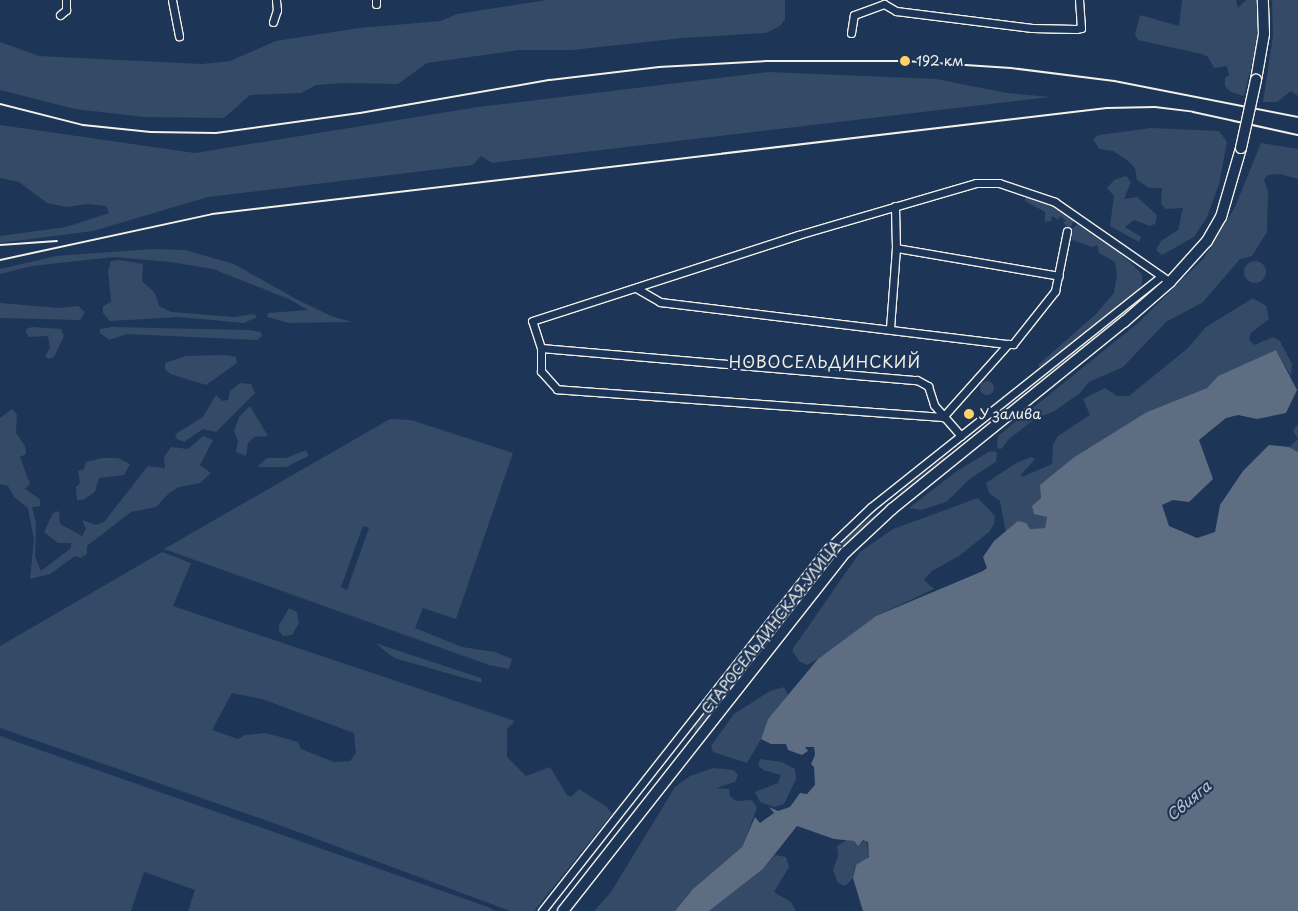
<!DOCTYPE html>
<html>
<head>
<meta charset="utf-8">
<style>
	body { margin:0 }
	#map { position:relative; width:1298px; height:911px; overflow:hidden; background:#1d3557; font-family:"Playpen Sans",sans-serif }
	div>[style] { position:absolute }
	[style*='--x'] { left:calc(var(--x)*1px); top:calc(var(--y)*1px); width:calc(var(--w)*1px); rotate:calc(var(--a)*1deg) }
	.green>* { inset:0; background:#354a67 }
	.round { border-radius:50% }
	.water>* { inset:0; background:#5e6d82 }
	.roads { filter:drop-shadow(1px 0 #f4f1e8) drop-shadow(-1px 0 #f4f1e8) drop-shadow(0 1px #f4f1e8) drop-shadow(0 -1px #f4f1e8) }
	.street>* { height:7px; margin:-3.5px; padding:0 3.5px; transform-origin:3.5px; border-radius:3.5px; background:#1d3557 }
	.secondary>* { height:10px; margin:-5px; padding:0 5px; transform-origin:5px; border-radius:5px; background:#1d3557 }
	.rail>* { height:2px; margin:-1px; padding:0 1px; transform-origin:1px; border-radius:1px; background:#f4f1e8 }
	.bridges { filter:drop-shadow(1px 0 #f4f1e8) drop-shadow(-1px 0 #f4f1e8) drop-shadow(0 1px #f4f1e8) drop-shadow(0 -1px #f4f1e8) }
	.secondary-bridge>* { height:10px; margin:-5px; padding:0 5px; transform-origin:5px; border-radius:5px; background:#1d3557 }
	.dots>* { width:14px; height:14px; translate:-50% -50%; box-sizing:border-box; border:2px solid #1d3557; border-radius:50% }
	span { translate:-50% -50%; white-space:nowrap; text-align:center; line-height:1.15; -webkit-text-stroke:4.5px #1d3557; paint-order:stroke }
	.poi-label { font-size:14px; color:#f4f1e8 }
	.left { translate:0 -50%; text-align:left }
	.street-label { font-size:14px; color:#f4f1e8 }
	.water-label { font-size:15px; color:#c0c3c4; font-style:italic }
	.quarter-label { font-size:16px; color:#f4f1e8; letter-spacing:1px }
</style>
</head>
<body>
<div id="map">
	<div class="green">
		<div style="clip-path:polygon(547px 0,785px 0,785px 19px,780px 26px,766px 33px,683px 38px,572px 50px,519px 50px,427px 63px,398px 84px,342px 83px,316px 85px,301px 93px,250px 95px,224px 118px,144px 117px,75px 109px,0 90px,0 42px,39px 56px,202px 64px,230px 61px,276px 41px,359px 28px,441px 21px,457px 14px)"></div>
		<div style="clip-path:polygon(1182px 0,1236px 0,1238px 8px,1246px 0,1257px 0,1257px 43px,1244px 96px,1231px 92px,1225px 86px,1225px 78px,1229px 75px,1227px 66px,1214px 68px,1208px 57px,1202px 54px,1138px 40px,1135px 35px,1140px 15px,1179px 26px)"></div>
		<div style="clip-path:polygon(1272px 0,1298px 0,1298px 96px,1291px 91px,1277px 102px,1263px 102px,1273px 36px)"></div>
		<div style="clip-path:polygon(769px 72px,936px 79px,1007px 93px,1050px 97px,492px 163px,481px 156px,473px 165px,208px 197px,93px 231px,0 243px,0 236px,66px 227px,109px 213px,106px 206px,87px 204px,67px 207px,47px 203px,19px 182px,0 178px,0 125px,195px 153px,478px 107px)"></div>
		<div style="clip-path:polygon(1151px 128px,1219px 131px,1227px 142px,1219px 184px,1207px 217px,1194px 237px,1162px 255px,1156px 250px,1161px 241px,1178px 230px,1183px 208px,1166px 209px,1161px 204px,1162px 188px,1149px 188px,1137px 180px,1135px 168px,1127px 160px,1113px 151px,1099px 149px,1093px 139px,1099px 135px)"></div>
		<div style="clip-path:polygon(1261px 143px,1298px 149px,1298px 179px,1280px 174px,1268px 175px,1264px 179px,1268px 192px,1267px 232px,1252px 256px,1240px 259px,1203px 302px,1166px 322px,1123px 367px,1089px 382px,1080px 393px,1053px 412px,1036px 418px,1009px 439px,1001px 449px,997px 448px,998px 436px,1138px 323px,1204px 258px,1235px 207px)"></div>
		<div style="clip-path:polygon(1126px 176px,1131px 182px,1124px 199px,1137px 197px,1157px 215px,1155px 224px,1150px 226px,1134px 220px,1125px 227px,1141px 237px,1139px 242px,1110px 226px,1114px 196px,1107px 188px,1114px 180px)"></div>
		<div style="clip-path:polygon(1026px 194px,1068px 213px,1074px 220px,1072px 225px,1068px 228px,1063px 222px,1066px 221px,1060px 216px,1058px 220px,1052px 216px,1051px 221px,1045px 222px,1045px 212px,1025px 201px)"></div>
		<div style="clip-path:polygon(1079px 223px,1087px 225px,1131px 263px,1142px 274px,1142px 284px,1137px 291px,1041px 368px,1038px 365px,1095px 315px,1114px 293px,1117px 275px,1115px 262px,1099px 253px,1097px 245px,1093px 247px,1072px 240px,1072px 229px)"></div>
		<div style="clip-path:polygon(152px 249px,185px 250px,234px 264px,296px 299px,331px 316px,352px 322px,289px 323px,267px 317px,268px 313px,308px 310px,289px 299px,213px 269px,171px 262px,114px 257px,32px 266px,0 274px,0 269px,56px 256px)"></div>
		<div style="clip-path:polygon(119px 260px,143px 264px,142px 281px,155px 293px,159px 306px,171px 312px,234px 317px,254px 314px,257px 317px,244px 323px,180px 317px,110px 321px,103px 313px,103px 306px,111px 302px,108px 271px,111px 261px)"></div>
		<div class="round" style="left:1244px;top:261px;width:22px;height:22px"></div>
		<div style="clip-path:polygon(1253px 298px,1266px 306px,1269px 319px,1251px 333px,1249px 339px,1254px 345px,1273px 337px,1280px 341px,1292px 364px,1291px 376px,1276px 350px,1218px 376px,1207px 388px,1147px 412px,1048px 516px,1045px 528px,1029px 529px,1018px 521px,1006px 533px,1000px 501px,989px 493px,986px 483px,1016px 463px,1031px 457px,1035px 459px,1021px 475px,1022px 477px,1052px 464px,1053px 445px,1058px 436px,1090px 415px,1083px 399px,1105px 388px,1117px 396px,1129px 396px,1188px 348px,1206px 327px)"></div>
		<div style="clip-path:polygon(1137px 302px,1141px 303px,990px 427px,987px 423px)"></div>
		<div style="clip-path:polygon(0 303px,58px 308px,78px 306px,85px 312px,80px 320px,0 318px)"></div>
		<div style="clip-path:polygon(32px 327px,61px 329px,64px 336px,54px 357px,49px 359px,45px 356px,50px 348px,48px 336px,29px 337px,26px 333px,26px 329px)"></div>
		<div style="clip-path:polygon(112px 327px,249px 330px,261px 332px,262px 336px,257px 340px,127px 334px,109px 340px,100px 333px,100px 329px)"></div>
		<div style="clip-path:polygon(226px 355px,236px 357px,237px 363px,206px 385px,170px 374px,165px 369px,165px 363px,186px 356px)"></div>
		<div class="round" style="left:980px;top:381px;width:14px;height:14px"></div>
		<div style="clip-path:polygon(240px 383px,251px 384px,255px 393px,216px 432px,203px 429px,184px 442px,175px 438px,177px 433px,203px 417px,216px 395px,222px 401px,228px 400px,230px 391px)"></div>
		<div style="clip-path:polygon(250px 406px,268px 436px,254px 437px,248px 443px,246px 456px,236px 452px,238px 441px,234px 431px,239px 417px)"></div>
		<div style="clip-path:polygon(12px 409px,17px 415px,16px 433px,25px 446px,26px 454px,20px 457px,30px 484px,25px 489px,40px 499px,40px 506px,32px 507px,36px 523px,35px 557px,41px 571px,71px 548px,71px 543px,58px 543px,44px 532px,53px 513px,59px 511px,60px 524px,82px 536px,86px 529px,82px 520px,96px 525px,104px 522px,148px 466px,165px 468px,164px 457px,171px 447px,188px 449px,203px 436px,213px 440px,200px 465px,211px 473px,200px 483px,179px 487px,169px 493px,156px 507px,131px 512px,87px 546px,87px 554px,81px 558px,75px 556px,50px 574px,30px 579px,34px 540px,28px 508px,14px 497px,8px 486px,0 484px,0 418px)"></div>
		<div style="clip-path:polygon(evenodd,390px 419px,411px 420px,513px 453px,456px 619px,423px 608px,415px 628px,462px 647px,495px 652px,512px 659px,509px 669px,489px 665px,164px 549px,390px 419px,363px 526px,369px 528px,347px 590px,341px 587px,363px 526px)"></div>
		<div style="clip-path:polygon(1298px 424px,1298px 452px,1289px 447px,1298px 439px,1293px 431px)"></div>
		<div style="clip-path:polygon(306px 450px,309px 456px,286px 467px,257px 467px,267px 458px,286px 458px)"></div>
		<div style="clip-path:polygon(990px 451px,997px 452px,996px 462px,971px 478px,946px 502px,921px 510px,909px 508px,957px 471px)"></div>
		<div style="clip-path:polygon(944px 457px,947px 461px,900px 498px,901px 492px)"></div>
		<div style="clip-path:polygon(102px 458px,118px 458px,130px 464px,124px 475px,99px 478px,95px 492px,83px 500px,77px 500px,76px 487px,80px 483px,78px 471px,84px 469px,86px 462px)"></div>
		<div style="clip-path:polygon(978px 498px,995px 516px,994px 524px,989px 532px,959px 556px,932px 571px,924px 580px,934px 589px,876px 616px,818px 659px,807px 665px,799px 661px,792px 650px,860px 552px,893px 529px)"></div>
		<div style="clip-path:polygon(880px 512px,698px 734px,694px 735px,695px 725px,844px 536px)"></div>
		<div style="clip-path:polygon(evenodd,162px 552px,191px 563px,173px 606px,515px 721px,507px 729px,507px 757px,526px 776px,550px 767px,567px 795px,571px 797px,579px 789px,607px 807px,612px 814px,534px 911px,510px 911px,282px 826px,0 728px,0 646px,162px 552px,232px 693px,262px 699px,354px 733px,356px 753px,350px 761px,334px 762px,301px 749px,298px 742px,266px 733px,245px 735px,238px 739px,212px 730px,232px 693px)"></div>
		<div style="clip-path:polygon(289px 608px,297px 612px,299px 623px,292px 635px,283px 636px,279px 631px,279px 625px)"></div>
		<div style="clip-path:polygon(375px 643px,481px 678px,482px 683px,394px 658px)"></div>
		<div style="clip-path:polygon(784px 687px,788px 695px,768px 719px,761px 739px,747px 763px,713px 752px,711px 746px,734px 714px,770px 691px)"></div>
		<div style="clip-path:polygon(0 736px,488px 907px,496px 911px,188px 911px,195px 890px,144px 872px,131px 911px,0 911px)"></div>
		<div style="clip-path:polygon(760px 759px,782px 762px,795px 769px,796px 779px,784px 804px,774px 807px,760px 802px,755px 792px,778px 783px,781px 775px,763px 770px,758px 765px)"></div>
		<div style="clip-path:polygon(713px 768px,734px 770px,738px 775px,735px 782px,716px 788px,729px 789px,730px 796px,736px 801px,752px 800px,757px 808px,742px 847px,693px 889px,675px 911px,594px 911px,611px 892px,675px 787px,690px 776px)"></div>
		<div style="clip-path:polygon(847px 840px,854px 841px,856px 845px,866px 840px,869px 855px,866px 861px,855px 866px,853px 878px,845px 886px,838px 883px,833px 870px,838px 856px,837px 846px)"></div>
		<div style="clip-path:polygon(775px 855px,786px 857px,789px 867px,774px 892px,791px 902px,796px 911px,709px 911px,763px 869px)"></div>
	</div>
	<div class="water">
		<div style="clip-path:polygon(1276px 350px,1297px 390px,1286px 413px,1257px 419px,1238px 415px,1226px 418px,1199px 440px,1213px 479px,1189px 502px,1173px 500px,1162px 505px,1169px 526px,1197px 538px,1215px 532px,1220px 505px,1243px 471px,1269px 445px,1289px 447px,1298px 452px,1298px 911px,863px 911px,853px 878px,856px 865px,869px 857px,868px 842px,863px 840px,858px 846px,854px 841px,834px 839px,797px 826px,763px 869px,709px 911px,675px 911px,693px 889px,742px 847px,755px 817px,760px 823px,774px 813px,769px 807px,778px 811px,790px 807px,800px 793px,807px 794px,815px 785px,814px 767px,811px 764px,815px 755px,814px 747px,805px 747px,808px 751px,802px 755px,788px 750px,786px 744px,771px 744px,761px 739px,768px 719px,818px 659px,876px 616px,983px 571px,987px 568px,983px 557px,994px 541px,1018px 521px,1026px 523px,1030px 529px,1045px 528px,1047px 517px,1034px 514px,1032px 506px,1041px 498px,1040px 485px,1073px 458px,1147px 412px,1207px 388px,1218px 376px)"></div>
	</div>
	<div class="roads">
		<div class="street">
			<div style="--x:172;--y:0;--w:37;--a:79"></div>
			<div style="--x:376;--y:0;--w:4;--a:90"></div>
			<div style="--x:60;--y:15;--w:8;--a:-40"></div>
			<div style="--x:66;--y:10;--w:10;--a:-90"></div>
			<div style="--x:273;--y:22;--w:13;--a:-72"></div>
			<div style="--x:277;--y:10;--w:10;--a:-96"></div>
			<div style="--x:851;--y:33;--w:18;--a:-81"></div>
			<div style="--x:854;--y:15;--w:32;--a:-20"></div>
			<div style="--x:884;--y:4;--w:14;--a:30"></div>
			<div style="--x:896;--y:11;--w:137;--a:7.1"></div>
			<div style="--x:1032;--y:28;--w:44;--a:1.3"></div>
			<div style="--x:1076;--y:29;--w:5;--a:-11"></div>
			<div style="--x:1081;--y:28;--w:28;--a:-94"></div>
			<div style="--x:896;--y:248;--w:165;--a:9.7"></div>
			<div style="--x:636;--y:288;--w:28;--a:30"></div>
			<div style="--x:660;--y:302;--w:351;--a:6.9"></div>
			<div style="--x:1008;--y:344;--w:98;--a:131.7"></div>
			<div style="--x:890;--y:328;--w:80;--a:-85.7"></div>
			<div style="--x:896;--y:248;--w:42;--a:-91.4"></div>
			<div style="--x:1008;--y:344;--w:5;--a:0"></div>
			<div style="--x:1013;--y:344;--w:68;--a:-51.6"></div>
			<div style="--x:1055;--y:291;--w:61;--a:-78.7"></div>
			<div style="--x:541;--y:348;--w:377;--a:4.9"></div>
			<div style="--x:917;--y:380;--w:13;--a:29"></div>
			<div style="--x:928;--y:386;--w:20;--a:72"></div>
			<div style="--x:934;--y:405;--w:41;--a:48.9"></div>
			<div style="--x:943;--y:417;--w:387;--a:-175.9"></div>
			<div style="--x:557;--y:389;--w:24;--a:-132"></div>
			<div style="--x:541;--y:371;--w:23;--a:-90"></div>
			<div style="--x:541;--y:348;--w:28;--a:-108"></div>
			<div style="--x:532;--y:321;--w:280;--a:-17.9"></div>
			<div style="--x:798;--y:235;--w:185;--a:-16.3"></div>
			<div style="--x:976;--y:183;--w:23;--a:0"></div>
			<div style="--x:999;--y:183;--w:59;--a:18.7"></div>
			<div style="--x:1055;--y:202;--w:140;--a:34.8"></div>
			<div style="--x:542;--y:911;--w:462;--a:-51.8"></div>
			<div style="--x:828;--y:548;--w:59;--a:-43.6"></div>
			<div style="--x:871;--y:507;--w:371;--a:-38.5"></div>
		</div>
		<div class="secondary">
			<div style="--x:1256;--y:80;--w:47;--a:-80.1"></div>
			<div style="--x:1264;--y:34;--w:34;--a:-92"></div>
			<div style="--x:563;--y:911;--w:457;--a:-51.8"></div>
			<div style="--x:846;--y:552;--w:63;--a:-43.1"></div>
			<div style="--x:892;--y:509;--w:298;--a:-38.9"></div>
			<div style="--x:1124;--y:322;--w:61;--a:-41"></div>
			<div style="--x:1170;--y:282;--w:55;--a:-47.9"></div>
			<div style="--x:1207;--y:241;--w:28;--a:-60"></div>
			<div style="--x:1221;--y:217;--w:72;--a:-73.8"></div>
		</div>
	</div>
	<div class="rail">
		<div style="--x:0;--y:104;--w:86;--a:14.2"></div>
		<div style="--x:83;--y:125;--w:68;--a:5.9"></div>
		<div style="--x:151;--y:132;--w:65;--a:0.9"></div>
		<div style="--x:216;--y:133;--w:145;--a:-7.9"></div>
		<div style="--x:360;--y:113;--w:193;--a:-9.9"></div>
		<div style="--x:550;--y:80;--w:110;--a:-6.8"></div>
		<div style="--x:659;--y:67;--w:108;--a:-3.2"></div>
		<div style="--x:767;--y:61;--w:138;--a:0"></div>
		<div style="--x:905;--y:61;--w:106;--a:3.8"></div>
		<div style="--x:1011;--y:68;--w:104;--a:7.2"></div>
		<div style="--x:1114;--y:81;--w:187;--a:11.1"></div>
		<div style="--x:0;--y:245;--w:57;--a:-4"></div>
		<div style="--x:0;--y:260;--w:217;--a:-12.2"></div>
		<div style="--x:212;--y:214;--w:901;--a:-6.75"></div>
		<div style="--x:1107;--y:108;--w:48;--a:-1.2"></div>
		<div style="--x:1155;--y:107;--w:38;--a:7"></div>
		<div style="--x:1193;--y:112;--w:107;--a:12.4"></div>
	</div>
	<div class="bridges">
		<div class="secondary-bridge">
			<div style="--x:1241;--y:148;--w:70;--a:-77.6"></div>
		</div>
	</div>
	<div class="dots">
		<div style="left:905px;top:61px;background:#ffd166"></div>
		<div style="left:969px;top:414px;background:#ffd166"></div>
	</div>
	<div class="poi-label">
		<span class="left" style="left:916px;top:61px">192 км</span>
		<span class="left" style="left:979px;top:414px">У залива</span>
	</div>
	<div class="street-label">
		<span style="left:771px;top:627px;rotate:-52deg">СТАРОСЕЛЬДИНСКАЯ УЛИЦА</span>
	</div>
	<div class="water-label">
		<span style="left:1188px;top:800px;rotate:-40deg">Свияга</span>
	</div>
	<div class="quarter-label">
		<span style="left:825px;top:361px">НОВОСЕЛЬДИНСКИЙ</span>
	</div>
</div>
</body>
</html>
